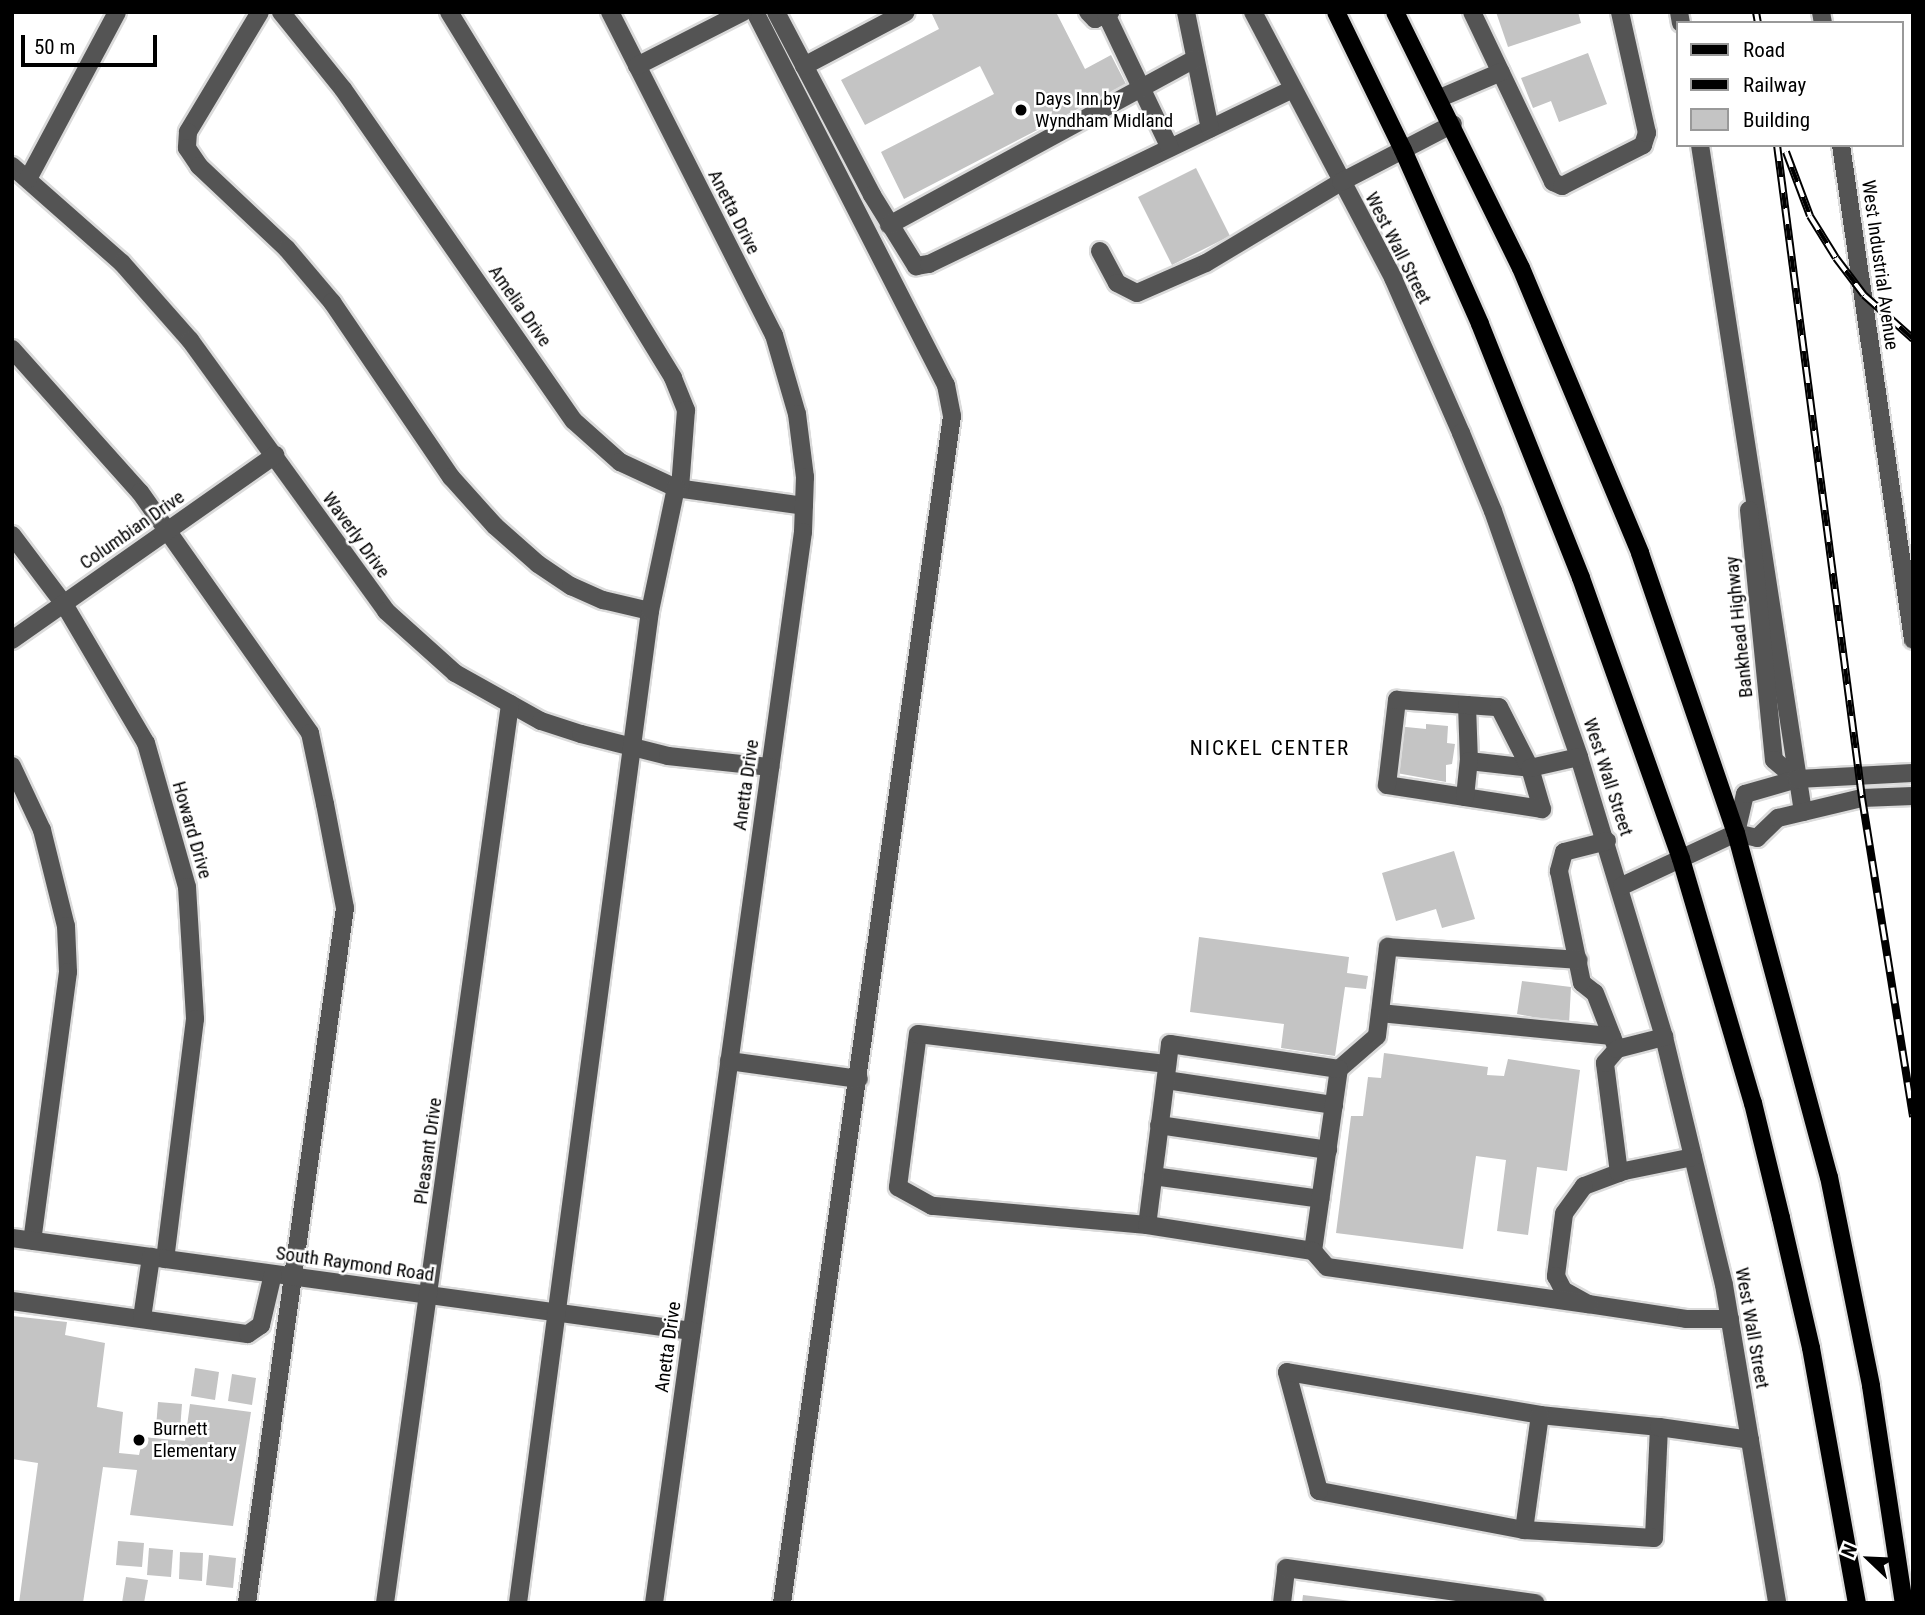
<!DOCTYPE html>
<html>
<head>
<meta charset="utf-8">
<style>
	body { margin:0 }
	#map { position:relative; width:1925px; height:1615px; overflow:hidden; background:#fff; font-family:"Roboto Condensed",sans-serif }
	div>[style] { position:absolute }
	[style*='--x'] { left:calc(var(--x)*1px); top:calc(var(--y)*1px); width:calc(var(--w)*1px); rotate:calc(var(--a)*1deg) }
	.building>* { inset:0; background:#c4c4c4 }
	.roads { filter:drop-shadow(2px 0 #dbdbdb) drop-shadow(-2px 0 #dbdbdb) drop-shadow(0 2px #dbdbdb) drop-shadow(0 -2px #dbdbdb) }
	.minor>* { height:18px; margin:-9px; padding:0 9px; transform-origin:9px; border-radius:9px; background:#545454 }
	.major>* { height:18px; margin:-9px; padding:0 9px; transform-origin:9px; border-radius:9px; background:#000 }
	.rail>* { height:8px; margin-top:-4px; transform-origin:0; background:repeating-linear-gradient(90deg,#fff 0 16px,#000 0 32px); box-sizing:border-box; border-block:2px solid #000 }
	.dots>* { width:19px; height:19px; translate:-50% -50%; box-sizing:border-box; border:4px solid #fff; border-radius:50% }
	span { translate:-50% -50%; white-space:nowrap; text-align:center; line-height:1.15; -webkit-text-stroke:5px #fff; paint-order:stroke }
	.poi-label { font-size:19px; color:#000 }
	.left { translate:0 -50%; text-align:left }
	.street-label { font-size:19px; color:#000 }
	.neighbourhood-label { font-size:21px; color:#000; letter-spacing:2px }
	.frame { position:absolute; inset:0; border:14px solid #000; pointer-events:none }
	.legend { position:absolute; left:1676px; top:21px; width:228px; height:126px; box-sizing:border-box; background:#fff; border:2px solid #999; margin:0; padding:9px 12px; list-style:none; font-size:21px; color:#000 }
	.legend li { display:flex; align-items:center; gap:14px; height:35px }
	.legend b { width:35px; border:2px solid #999 }
	.north { position:absolute; left:1834px; top:1524px; width:70px; height:70px; -webkit-text-stroke:5px #fff; paint-order:stroke; rotate:293deg; font-size:19px; font-weight:700; line-height:28px; text-align:center; color:#000 }
	.north::after { content:''; display:block; margin:auto; width:24px; height:32px; background:#000; clip-path:polygon(50% 0,100% 100%,50% 72%,0 100%) }
	.scale { position:absolute; left:21px; top:35px; width:136px; height:32px; box-sizing:border-box; border:4px solid #000; border-top:0; padding-left:9px; font-size:21px; line-height:24px; white-space:nowrap; color:#000; -webkit-text-stroke:5px #fff; paint-order:stroke }
</style>
</head>
<body>
<div id="map">
	<div class="building">
		<div style="clip-path:polygon(931px 12px,1056px 12px,1085px 69px,1111px 55px,1126px 84px,904px 199px,881px 152px,994px 94px,980px 66px,865px 125px,841px 80px,939px 29px)"></div>
		<div style="clip-path:polygon(1496px 12px,1578px 12px,1581px 23px,1508px 47px)"></div>
		<div style="clip-path:polygon(1588px 53px,1607px 104px,1559px 122px,1551px 101px,1533px 108px,1521px 78px)"></div>
		<div style="clip-path:polygon(1196px 168px,1230px 236px,1172px 265px,1138px 197px)"></div>
		<div style="clip-path:polygon(1426px 724px,1448px 726px,1447px 743px,1455px 744px,1452px 764px,1446px 765px,1446px 782px,1391px 772px,1396px 726px,1426px 729px)"></div>
		<div style="clip-path:polygon(1454px 851px,1475px 919px,1442px 928px,1436px 909px,1396px 921px,1382px 873px)"></div>
		<div style="clip-path:polygon(1199px 937px,1349px 957px,1347px 973px,1368px 976px,1366px 989px,1345px 987px,1335px 1056px,1281px 1048px,1284px 1024px,1190px 1012px)"></div>
		<div style="clip-path:polygon(1522px 981px,1571px 987px,1569px 1024px,1517px 1014px)"></div>
		<div style="clip-path:polygon(1384px 1053px,1488px 1067px,1487px 1075px,1504px 1076px,1508px 1059px,1580px 1070px,1567px 1171px,1537px 1167px,1528px 1235px,1497px 1231px,1506px 1160px,1476px 1156px,1463px 1249px,1336px 1233px,1351px 1116px,1363px 1116px,1368px 1077px,1381px 1078px)"></div>
		<div style="clip-path:polygon(12px 1316px,67px 1322px,65px 1335px,105px 1343px,97px 1407px,123px 1412px,119px 1453px,139px 1455px,143px 1437px,185px 1441px,190px 1404px,251px 1412px,233px 1526px,130px 1515px,137px 1470px,103px 1467px,83px 1603px,19px 1603px,38px 1463px,12px 1459px)"></div>
		<div style="clip-path:polygon(195px 1368px,219px 1372px,215px 1400px,191px 1396px)"></div>
		<div style="clip-path:polygon(232px 1374px,256px 1378px,252px 1405px,228px 1401px)"></div>
		<div style="clip-path:polygon(158px 1402px,182px 1404px,180px 1430px,156px 1428px)"></div>
		<div style="clip-path:polygon(118px 1541px,144px 1543px,142px 1567px,116px 1565px)"></div>
		<div style="clip-path:polygon(149px 1548px,173px 1550px,171px 1577px,147px 1575px)"></div>
		<div style="clip-path:polygon(180px 1552px,203px 1553px,202px 1581px,179px 1579px)"></div>
		<div style="clip-path:polygon(209px 1555px,236px 1558px,233px 1588px,206px 1585px)"></div>
		<div style="clip-path:polygon(126px 1577px,148px 1580px,144px 1603px,122px 1603px)"></div>
		<div style="clip-path:polygon(1303px 1595px,1351px 1601px,1351px 1603px,1302px 1603px)"></div>
	</div>
	<div class="roads">
		<div class="minor">
			<div style="--x:260;--y:12;--w:140;--a:121"></div>
			<div style="--x:188;--y:132;--w:16;--a:94"></div>
			<div style="--x:187;--y:148;--w:22;--a:56"></div>
			<div style="--x:199;--y:166;--w:121;--a:43.3"></div>
			<div style="--x:287;--y:249;--w:70;--a:49.7"></div>
			<div style="--x:332;--y:302;--w:212;--a:55.8"></div>
			<div style="--x:451;--y:477;--w:66;--a:48.1"></div>
			<div style="--x:495;--y:526;--w:57;--a:41.5"></div>
			<div style="--x:538;--y:564;--w:40;--a:34"></div>
			<div style="--x:571;--y:586;--w:35;--a:24"></div>
			<div style="--x:603;--y:600;--w:48;--a:13.2"></div>
			<div style="--x:281;--y:12;--w:99;--a:51.2"></div>
			<div style="--x:343;--y:89;--w:404;--a:55.2"></div>
			<div style="--x:574;--y:421;--w:62;--a:41.7"></div>
			<div style="--x:620;--y:462;--w:62;--a:24.9"></div>
			<div style="--x:676;--y:488;--w:129;--a:8"></div>
			<div style="--x:449;--y:12;--w:429;--a:58.5"></div>
			<div style="--x:673;--y:378;--w:35;--a:68"></div>
			<div style="--x:686;--y:410;--w:78;--a:94.4"></div>
			<div style="--x:610;--y:12;--w:362;--a:63.1"></div>
			<div style="--x:774;--y:335;--w:82;--a:73.8"></div>
			<div style="--x:797;--y:414;--w:64;--a:82.8"></div>
			<div style="--x:805;--y:477;--w:55;--a:92.1"></div>
			<div style="--x:803;--y:532;--w:1081;--a:97.92"></div>
			<div style="--x:755;--y:12;--w:419;--a:62.9"></div>
			<div style="--x:946;--y:385;--w:32;--a:79"></div>
			<div style="--x:952;--y:416;--w:1199;--a:98.15"></div>
			<div style="--x:776;--y:12;--w:207;--a:62.3"></div>
			<div style="--x:872;--y:195;--w:84;--a:58.2"></div>
			<div style="--x:916;--y:266;--w:13;--a:-9"></div>
			<div style="--x:929;--y:264;--w:404;--a:-25.7"></div>
			<div style="--x:1088;--y:12;--w:10;--a:45"></div>
			<div style="--x:1095;--y:19;--w:17;--a:-25"></div>
			<div style="--x:1186;--y:12;--w:119;--a:78.4"></div>
			<div style="--x:1253;--y:12;--w:301;--a:62.2"></div>
			<div style="--x:1393;--y:278;--w:169;--a:66.3"></div>
			<div style="--x:1461;--y:433;--w:84;--a:67.7"></div>
			<div style="--x:1493;--y:511;--w:261;--a:70.7"></div>
			<div style="--x:1579;--y:757;--w:293;--a:73.1"></div>
			<div style="--x:1664;--y:1037;--w:255;--a:76.4"></div>
			<div style="--x:1724;--y:1285;--w:322;--a:80.5"></div>
			<div style="--x:1472;--y:12;--w:188;--a:64.5"></div>
			<div style="--x:1553;--y:182;--w:10;--a:24"></div>
			<div style="--x:1562;--y:186;--w:91;--a:-26.8"></div>
			<div style="--x:1643;--y:145;--w:13;--a:-72"></div>
			<div style="--x:1647;--y:133;--w:124;--a:-102.6"></div>
			<div style="--x:1679;--y:12;--w:11;--a:80"></div>
			<div style="--x:1821;--y:12;--w:11;--a:80"></div>
			<div style="--x:1106;--y:14;--w:148;--a:64.5"></div>
			<div style="--x:637;--y:66;--w:119;--a:-27"></div>
			<div style="--x:804;--y:66;--w:115;--a:-27.9"></div>
			<div style="--x:1440;--y:98;--w:66;--a:-23.1"></div>
			<div style="--x:1700;--y:145;--w:675;--a:81.22"></div>
			<div style="--x:1841;--y:145;--w:500;--a:81.72"></div>
			<div style="--x:12;--y:166;--w:147;--a:41.4"></div>
			<div style="--x:122;--y:263;--w:103;--a:48.6"></div>
			<div style="--x:190;--y:340;--w:334;--a:54.1"></div>
			<div style="--x:386;--y:611;--w:93;--a:41.9"></div>
			<div style="--x:455;--y:673;--w:98;--a:29.2"></div>
			<div style="--x:541;--y:721;--w:42;--a:18"></div>
			<div style="--x:581;--y:734;--w:90;--a:14.2"></div>
			<div style="--x:668;--y:756;--w:103;--a:6.2"></div>
			<div style="--x:28;--y:179;--w:189;--a:-61.9"></div>
			<div style="--x:889;--y:225;--w:348;--a:-28.5"></div>
			<div style="--x:1100;--y:251;--w:36;--a:62"></div>
			<div style="--x:1117;--y:283;--w:22;--a:27"></div>
			<div style="--x:1137;--y:293;--w:75;--a:-23.5"></div>
			<div style="--x:1206;--y:263;--w:157;--a:-31"></div>
			<div style="--x:1341;--y:182;--w:126;--a:-27.4"></div>
			<div style="--x:12;--y:349;--w:192;--a:48.2"></div>
			<div style="--x:140;--y:492;--w:295;--a:54.8"></div>
			<div style="--x:310;--y:733;--w:73;--a:78.1"></div>
			<div style="--x:325;--y:804;--w:106;--a:79.1"></div>
			<div style="--x:345;--y:908;--w:702;--a:98.03"></div>
			<div style="--x:1749;--y:510;--w:251;--a:84.3"></div>
			<div style="--x:1774;--y:760;--w:30;--a:40"></div>
			<div style="--x:12;--y:535;--w:86;--a:53"></div>
			<div style="--x:64;--y:604;--w:161;--a:59.5"></div>
			<div style="--x:146;--y:743;--w:150;--a:74.1"></div>
			<div style="--x:187;--y:887;--w:132;--a:86.5"></div>
			<div style="--x:195;--y:1019;--w:242;--a:97.1"></div>
			<div style="--x:12;--y:640;--w:322;--a:-35.1"></div>
			<div style="--x:1467;--y:705;--w:56;--a:88"></div>
			<div style="--x:1469;--y:761;--w:61;--a:6.5"></div>
			<div style="--x:1530;--y:768;--w:43;--a:73.7"></div>
			<div style="--x:1542;--y:809;--w:157;--a:-171.2"></div>
			<div style="--x:1387;--y:785;--w:86;--a:-83.3"></div>
			<div style="--x:1397;--y:700;--w:70;--a:4.1"></div>
			<div style="--x:1467;--y:705;--w:32;--a:4"></div>
			<div style="--x:1499;--y:707;--w:68;--a:63.1"></div>
			<div style="--x:1530;--y:768;--w:50;--a:-12.7"></div>
			<div style="--x:12;--y:766;--w:71;--a:64.9"></div>
			<div style="--x:42;--y:830;--w:99;--a:76"></div>
			<div style="--x:66;--y:926;--w:46;--a:87.5"></div>
			<div style="--x:68;--y:972;--w:271;--a:97.6"></div>
			<div style="--x:1465;--y:797;--w:36;--a:-84"></div>
			<div style="--x:1736;--y:833;--w:40;--a:-77"></div>
			<div style="--x:1745;--y:794;--w:54;--a:-16.1"></div>
			<div style="--x:1797;--y:779;--w:116;--a:-3"></div>
			<div style="--x:1607;--y:841;--w:44;--a:165.7"></div>
			<div style="--x:1564;--y:852;--w:20;--a:105"></div>
			<div style="--x:1559;--y:871;--w:114;--a:78.4"></div>
			<div style="--x:1582;--y:983;--w:16;--a:38"></div>
			<div style="--x:1595;--y:993;--w:60;--a:68.6"></div>
			<div style="--x:1622;--y:886;--w:126;--a:-24.9"></div>
			<div style="--x:1736;--y:833;--w:22;--a:13"></div>
			<div style="--x:1757;--y:838;--w:29;--a:-44"></div>
			<div style="--x:1778;--y:818;--w:86;--a:-13.4"></div>
			<div style="--x:1862;--y:798;--w:51;--a:-2.2"></div>
			<div style="--x:1380;--y:1013;--w:233;--a:5.7"></div>
			<div style="--x:729;--y:1061;--w:131;--a:7.9"></div>
			<div style="--x:1339;--y:1069;--w:50;--a:-41"></div>
			<div style="--x:1377;--y:1036;--w:90;--a:-83"></div>
			<div style="--x:1388;--y:947;--w:191;--a:3.9"></div>
			<div style="--x:1166;--y:1080;--w:170;--a:8.5"></div>
			<div style="--x:1159;--y:1125;--w:171;--a:8.4"></div>
			<div style="--x:1693;--y:1157;--w:70;--a:168.5"></div>
			<div style="--x:1624;--y:1171;--w:43;--a:159.4"></div>
			<div style="--x:1584;--y:1186;--w:34;--a:126"></div>
			<div style="--x:1564;--y:1214;--w:63;--a:97.4"></div>
			<div style="--x:1556;--y:1276;--w:16;--a:63"></div>
			<div style="--x:1563;--y:1290;--w:29;--a:29"></div>
			<div style="--x:1588;--y:1304;--w:99;--a:8.7"></div>
			<div style="--x:1686;--y:1319;--w:44;--a:0"></div>
			<div style="--x:1619;--y:1173;--w:111;--a:-97.3"></div>
			<div style="--x:1605;--y:1063;--w:18;--a:-49"></div>
			<div style="--x:1617;--y:1049;--w:49;--a:-14.3"></div>
			<div style="--x:1153;--y:1176;--w:169;--a:7.8"></div>
			<div style="--x:1147;--y:1225;--w:216;--a:-174.9"></div>
			<div style="--x:932;--y:1206;--w:39;--a:-151"></div>
			<div style="--x:898;--y:1187;--w:154;--a:-82.6"></div>
			<div style="--x:918;--y:1034;--w:251;--a:6.9"></div>
			<div style="--x:12;--y:1238;--w:686;--a:7.79"></div>
			<div style="--x:1313;--y:1251;--w:184;--a:-81.9"></div>
			<div style="--x:1339;--y:1069;--w:171;--a:-171.6"></div>
			<div style="--x:1170;--y:1044;--w:182;--a:97.2"></div>
			<div style="--x:1147;--y:1225;--w:168;--a:8.9"></div>
			<div style="--x:1313;--y:1251;--w:21;--a:49"></div>
			<div style="--x:1327;--y:1267;--w:264;--a:8.1"></div>
			<div style="--x:12;--y:1301;--w:238;--a:8"></div>
			<div style="--x:248;--y:1334;--w:16;--a:-35"></div>
			<div style="--x:261;--y:1325;--w:52;--a:-76.8"></div>
			<div style="--x:142;--y:1318;--w:62;--a:-81.6"></div>
			<div style="--x:1659;--y:1427;--w:111;--a:92.6"></div>
			<div style="--x:1654;--y:1538;--w:130;--a:-176.5"></div>
			<div style="--x:1524;--y:1530;--w:209;--a:-169.2"></div>
			<div style="--x:1319;--y:1491;--w:123;--a:-105.1"></div>
			<div style="--x:1287;--y:1372;--w:257;--a:9.6"></div>
			<div style="--x:1540;--y:1415;--w:120;--a:5.8"></div>
			<div style="--x:1659;--y:1427;--w:92;--a:8.1"></div>
			<div style="--x:1524;--y:1530;--w:116;--a:-82.1"></div>
			<div style="--x:385;--y:1603;--w:908;--a:-82.08"></div>
			<div style="--x:518;--y:1603;--w:1001;--a:-82.42"></div>
			<div style="--x:650;--y:611;--w:126;--a:-78.1"></div>
			<div style="--x:1282;--y:1603;--w:35;--a:-83"></div>
			<div style="--x:1286;--y:1568;--w:252;--a:8"></div>
		</div>
		<div class="major">
			<div style="--x:1336;--y:12;--w:153;--a:64.1"></div>
			<div style="--x:1403;--y:150;--w:190;--a:66.1"></div>
			<div style="--x:1480;--y:324;--w:273;--a:68.3"></div>
			<div style="--x:1581;--y:578;--w:298;--a:70.4"></div>
			<div style="--x:1681;--y:859;--w:254;--a:73.6"></div>
			<div style="--x:1753;--y:1103;--w:118;--a:76.3"></div>
			<div style="--x:1781;--y:1218;--w:133;--a:77"></div>
			<div style="--x:1811;--y:1348;--w:259;--a:79.8"></div>
			<div style="--x:1395;--y:12;--w:285;--a:63.8"></div>
			<div style="--x:1521;--y:268;--w:309;--a:67.3"></div>
			<div style="--x:1640;--y:553;--w:296;--a:71.1"></div>
			<div style="--x:1736;--y:833;--w:356;--a:74.9"></div>
			<div style="--x:1829;--y:1177;--w:213;--a:78.6"></div>
			<div style="--x:1871;--y:1386;--w:219;--a:81.4"></div>
		</div>
	</div>
	<div class="rail">
		<div style="--x:1756;--y:12;--w:11;--a:80"></div>
		<div style="--x:1777;--y:145;--w:659;--a:82.58"></div>
		<div style="--x:1862;--y:798;--w:323;--a:80.9"></div>
		<div style="--x:1786;--y:152;--w:68;--a:69.4"></div>
		<div style="--x:1810;--y:216;--w:49;--a:58.2"></div>
		<div style="--x:1836;--y:258;--w:46;--a:52.9"></div>
		<div style="--x:1864;--y:295;--w:66;--a:41.9"></div>
	</div>
	<div class="dots">
		<div style="left:1021px;top:110px;background:#000"></div>
		<div style="left:139px;top:1440px;background:#000"></div>
	</div>
	<div class="poi-label">
		<span class="left" style="left:1035px;top:110px">Days Inn by<br>Wyndham Midland</span>
		<span class="left" style="left:153px;top:1440px">Burnett<br>Elementary</span>
	</div>
	<div class="street-label">
		<span style="left:734px;top:212px;rotate:63deg">Anetta Drive</span>
		<span style="left:1398px;top:248px;rotate:63deg">West Wall Street</span>
		<span style="left:1880px;top:265px;rotate:82deg">West Industrial Avenue</span>
		<span style="left:520px;top:306px;rotate:55deg">Amelia Drive</span>
		<span style="left:132px;top:530px;rotate:-35deg">Columbian Drive</span>
		<span style="left:356px;top:535px;rotate:54deg">Waverly Drive</span>
		<span style="left:1739px;top:627px;rotate:-96deg">Bankhead Highway</span>
		<span style="left:1608px;top:777px;rotate:72deg">West Wall Street</span>
		<span style="left:746px;top:785px;rotate:-82deg">Anetta Drive</span>
		<span style="left:192px;top:830px;rotate:74deg">Howard Drive</span>
		<span style="left:428px;top:1151px;rotate:-82deg">Pleasant Drive</span>
		<span style="left:355px;top:1264px;rotate:8deg">South Raymond Road</span>
		<span style="left:1752px;top:1328px;rotate:80deg">West Wall Street</span>
		<span style="left:668px;top:1347px;rotate:-82deg">Anetta Drive</span>
	</div>
	<div class="neighbourhood-label">
		<span style="left:1270px;top:748px">NICKEL CENTER</span>
	</div>
	<div class="frame"></div>
	<ul class="legend">
	<li><b style="height:9px;background:#000"></b>Road</li>
	<li><b style="height:9px;background:#000"></b>Railway</li>
	<li><b style="height:19px;background:#c4c4c4"></b>Building</li>
	</ul>
	<div class="north">N</div>
	<div class="scale">50 m</div>
</div>
</body>
</html>
